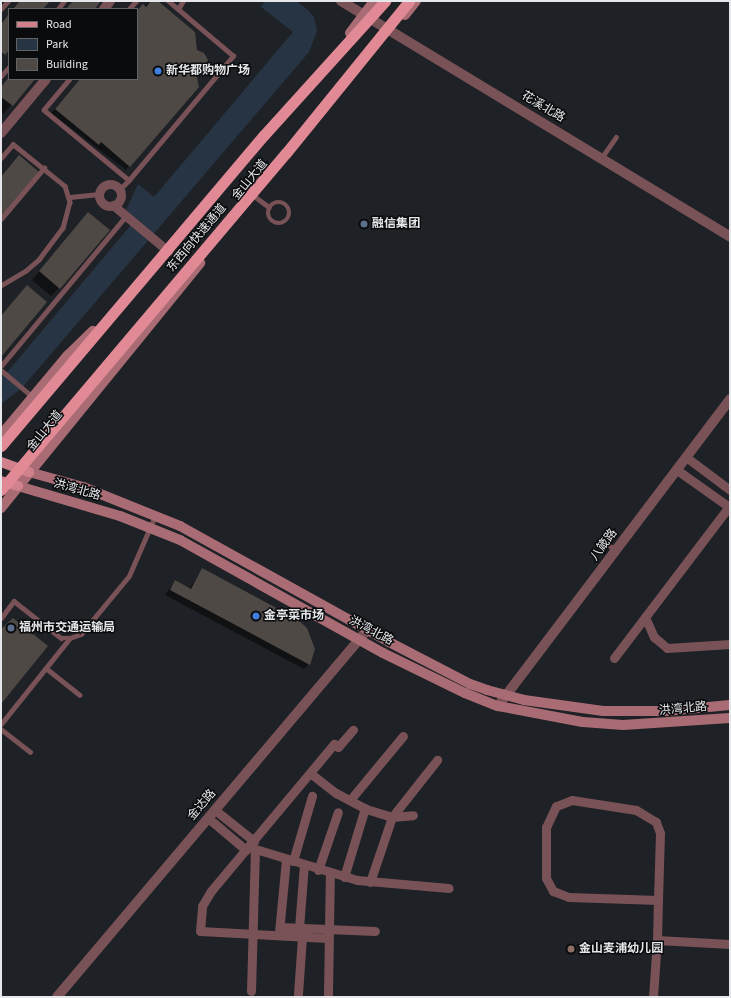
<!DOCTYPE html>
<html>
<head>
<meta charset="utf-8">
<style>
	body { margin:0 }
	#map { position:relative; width:731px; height:998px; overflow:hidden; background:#1e2125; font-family:"Source Sans 3","Noto Sans SC",sans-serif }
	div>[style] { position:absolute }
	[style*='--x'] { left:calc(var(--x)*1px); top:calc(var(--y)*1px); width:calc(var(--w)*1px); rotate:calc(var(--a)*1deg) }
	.green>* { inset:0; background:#273444 }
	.shadow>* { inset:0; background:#0007 }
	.building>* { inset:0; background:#4f4946 }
	.service>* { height:4.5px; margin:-2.25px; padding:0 2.25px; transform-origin:2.25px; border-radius:2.25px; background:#785256 }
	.service>.ring { margin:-2.25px; padding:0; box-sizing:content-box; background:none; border:4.5px solid #785256; border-radius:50% }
	.minor>* { height:9px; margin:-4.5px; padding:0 4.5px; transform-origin:4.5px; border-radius:4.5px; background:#785256 }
	.minor>.ring { margin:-4.5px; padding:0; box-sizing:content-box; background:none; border:9px solid #785256; border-radius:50% }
	.tertiary>* { height:10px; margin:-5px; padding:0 5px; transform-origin:5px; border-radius:5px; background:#785256 }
	.secondary>* { height:10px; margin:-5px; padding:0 5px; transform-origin:5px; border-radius:5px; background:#a96c74 }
	.primary>* { height:10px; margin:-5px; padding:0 5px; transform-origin:5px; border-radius:5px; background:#d0818b }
	.trunk>* { height:11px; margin:-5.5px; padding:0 5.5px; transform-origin:5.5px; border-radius:5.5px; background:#e18a96 }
	.dots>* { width:11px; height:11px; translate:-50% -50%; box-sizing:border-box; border:2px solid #090b0d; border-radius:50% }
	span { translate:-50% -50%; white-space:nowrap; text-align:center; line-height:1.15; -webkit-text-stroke:3px #090b0d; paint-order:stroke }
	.poi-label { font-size:12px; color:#e5e7ea; font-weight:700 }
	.left { translate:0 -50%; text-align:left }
	.street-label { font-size:12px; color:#e5e7ea }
	.frame { position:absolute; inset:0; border:2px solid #e5e7ea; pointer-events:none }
	.legend { position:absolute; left:8px; top:8px; width:130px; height:72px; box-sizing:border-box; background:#090b0d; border:1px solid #616365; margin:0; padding:5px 7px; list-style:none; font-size:12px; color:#e5e7ea }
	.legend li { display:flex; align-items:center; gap:8px; height:20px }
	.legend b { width:20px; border:1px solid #616365 }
</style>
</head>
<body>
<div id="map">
	<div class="green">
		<div style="clip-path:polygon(265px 1px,296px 1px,308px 10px,314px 17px,317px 31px,309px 52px,22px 388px,1px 404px,1px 374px,4px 376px,136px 219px,126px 210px,138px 184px,154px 197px,293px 32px,261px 7px)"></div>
	</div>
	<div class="shadow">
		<div style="clip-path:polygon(151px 1px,157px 1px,196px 51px,204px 66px,195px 73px,126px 170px,51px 113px,80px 79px,137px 79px,137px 12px)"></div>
		<div style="clip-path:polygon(9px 14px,9px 48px,1px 57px,1px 24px)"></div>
		<div style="clip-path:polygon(9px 77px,34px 79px,3px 114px,1px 112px,1px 87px)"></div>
		<div style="clip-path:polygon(80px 222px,59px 288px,51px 296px,32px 280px)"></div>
		<div style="clip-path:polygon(202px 570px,309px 664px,304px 669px,165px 595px,175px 581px,189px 589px)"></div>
	</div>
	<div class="building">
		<div style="clip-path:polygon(20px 1px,50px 1px,43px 9px,13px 9px)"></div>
		<div style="clip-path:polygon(73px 1px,99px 1px,100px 2px,95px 9px,66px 9px)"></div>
		<div style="clip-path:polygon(151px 1px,158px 1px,195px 32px,197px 50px,204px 53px,208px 60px,205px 67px,196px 72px,199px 87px,130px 167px,101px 142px,99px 145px,55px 109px,80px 79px,137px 79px,137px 11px,143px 4px,146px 7px)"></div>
		<div style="clip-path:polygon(9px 14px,9px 50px,5px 55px,1px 52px,1px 24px)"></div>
		<div style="clip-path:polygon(9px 77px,35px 79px,13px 106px,1px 97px,1px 87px)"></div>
		<div style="clip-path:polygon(19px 155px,39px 172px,1px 218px,1px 177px)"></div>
		<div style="clip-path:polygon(88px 212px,110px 230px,60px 289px,39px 271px)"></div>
		<div style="clip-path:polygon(27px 285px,47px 302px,1px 357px,1px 316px)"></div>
		<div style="clip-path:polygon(202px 568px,297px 619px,307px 628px,315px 649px,310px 665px,170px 590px,175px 580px,191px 589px)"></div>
		<div style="clip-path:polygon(13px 618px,48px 646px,1px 704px,1px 629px)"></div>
	</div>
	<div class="service">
		<div style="--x:1;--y:9;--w:11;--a:-49"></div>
		<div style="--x:58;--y:9;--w:10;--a:-53"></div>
		<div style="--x:129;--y:9;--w:11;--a:-49"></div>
		<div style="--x:178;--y:9;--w:9;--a:-58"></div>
		<div style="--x:1;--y:76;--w:12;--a:-48"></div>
		<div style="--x:70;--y:79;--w:40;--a:130"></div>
		<div style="--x:44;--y:110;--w:110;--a:39.5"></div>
		<div style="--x:129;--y:180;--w:162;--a:-50"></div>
		<div style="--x:233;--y:56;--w:85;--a:-139.8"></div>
		<div style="--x:602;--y:157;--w:24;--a:-55"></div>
		<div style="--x:1;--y:158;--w:18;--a:-49"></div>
		<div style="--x:13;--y:144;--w:67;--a:38.9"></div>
		<div style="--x:65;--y:186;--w:17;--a:73"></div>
		<div style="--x:70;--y:202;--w:27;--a:105"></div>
		<div style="--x:63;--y:228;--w:39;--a:127"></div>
		<div style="--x:40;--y:259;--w:18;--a:139"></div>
		<div style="--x:26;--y:271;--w:29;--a:149"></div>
		<div style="--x:119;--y:190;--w:14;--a:-45"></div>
		<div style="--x:253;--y:195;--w:20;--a:37"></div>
		<div style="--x:70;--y:197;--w:29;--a:-6"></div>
		<div class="ring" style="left:268px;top:202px;width:17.5px;height:17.5px"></div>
		<div style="--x:1;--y:219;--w:67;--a:-49.9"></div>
		<div style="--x:1;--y:366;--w:195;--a:-50.2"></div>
		<div style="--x:1;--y:370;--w:42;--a:40.2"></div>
		<div style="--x:602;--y:540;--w:17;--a:36"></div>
		<div style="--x:1;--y:618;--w:21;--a:-53"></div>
		<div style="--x:14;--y:601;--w:60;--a:38.2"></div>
		<div style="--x:61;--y:638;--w:9;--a:0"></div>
		<div style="--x:70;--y:638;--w:12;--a:-20"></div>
		<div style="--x:81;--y:634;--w:75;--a:-50.4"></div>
		<div style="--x:129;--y:576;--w:65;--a:-66.6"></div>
		<div style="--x:46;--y:668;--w:43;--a:38.5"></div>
		<div style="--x:1;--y:724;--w:110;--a:-51.3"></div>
		<div style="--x:1;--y:729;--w:37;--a:38"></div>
	</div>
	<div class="minor">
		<div class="ring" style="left:99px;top:184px;width:13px;height:13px"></div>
		<div style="--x:113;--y:205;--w:72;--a:39.9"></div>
		<div style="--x:686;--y:457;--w:55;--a:36.9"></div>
		<div style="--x:677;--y:470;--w:64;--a:35.4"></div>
		<div style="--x:645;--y:617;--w:22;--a:66"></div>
		<div style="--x:654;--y:637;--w:17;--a:40"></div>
		<div style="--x:667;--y:648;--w:63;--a:-3.6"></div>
		<div style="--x:614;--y:658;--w:192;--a:-52.8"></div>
		<div style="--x:310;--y:773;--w:33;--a:38"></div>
		<div style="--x:336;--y:793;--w:34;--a:28"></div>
		<div style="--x:366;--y:809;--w:27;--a:17"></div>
		<div style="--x:392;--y:817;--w:21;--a:-5"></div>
		<div style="--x:350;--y:800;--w:83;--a:-50.4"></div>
		<div style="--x:215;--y:810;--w:50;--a:38.5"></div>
		<div style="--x:208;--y:818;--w:50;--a:40.1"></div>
		<div style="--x:249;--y:847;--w:113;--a:17"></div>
		<div style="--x:357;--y:880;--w:92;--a:5"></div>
		<div style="--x:293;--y:861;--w:68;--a:-73.7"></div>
		<div style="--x:318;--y:870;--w:61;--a:-71"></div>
		<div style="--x:344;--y:877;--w:72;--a:-73.1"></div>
		<div style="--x:370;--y:882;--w:69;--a:-71.3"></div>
		<div style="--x:392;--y:817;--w:73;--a:-51.7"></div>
		<div style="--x:280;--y:927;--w:95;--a:2.4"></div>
		<div style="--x:299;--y:928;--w:63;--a:-85.5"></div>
		<div style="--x:279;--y:932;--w:73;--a:-84.5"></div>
		<div style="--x:327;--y:938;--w:127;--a:-176.8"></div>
		<div style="--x:200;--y:931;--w:25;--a:-85"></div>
		<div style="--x:202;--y:906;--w:17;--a:-59"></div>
		<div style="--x:211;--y:891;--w:192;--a:-50.1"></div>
		<div style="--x:334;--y:744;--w:5;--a:37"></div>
		<div style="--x:338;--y:747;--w:23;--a:-49"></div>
		<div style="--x:657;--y:940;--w:40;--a:-88.6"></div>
		<div style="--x:658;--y:900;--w:67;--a:-88.3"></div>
		<div style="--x:660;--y:833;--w:12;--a:-110"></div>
		<div style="--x:656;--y:822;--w:23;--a:-149"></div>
		<div style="--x:636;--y:810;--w:65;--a:-171.1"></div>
		<div style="--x:572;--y:800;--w:17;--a:159"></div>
		<div style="--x:556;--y:806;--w:23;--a:115"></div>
		<div style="--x:546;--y:827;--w:51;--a:90"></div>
		<div style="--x:546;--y:878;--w:15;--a:62"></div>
		<div style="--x:553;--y:891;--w:17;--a:21"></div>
		<div style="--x:569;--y:897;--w:89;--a:1.9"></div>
		<div style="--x:251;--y:991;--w:141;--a:-88.4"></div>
		<div style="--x:298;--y:994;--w:57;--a:-86"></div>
		<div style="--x:328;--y:994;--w:121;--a:-89.1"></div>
		<div style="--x:653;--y:997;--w:57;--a:-86"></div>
		<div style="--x:657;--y:940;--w:73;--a:3.1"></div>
	</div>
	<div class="tertiary">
		<div style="--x:341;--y:1;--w:455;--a:31.2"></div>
		<div style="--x:104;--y:9;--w:10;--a:-53"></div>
		<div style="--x:1;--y:133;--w:70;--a:-50.2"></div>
		<div style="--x:498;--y:706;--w:385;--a:-52.9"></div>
		<div style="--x:57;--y:997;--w:480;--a:-49.8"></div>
	</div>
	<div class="secondary">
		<div style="--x:405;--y:15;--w:18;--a:-52"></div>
		<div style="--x:350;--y:33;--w:40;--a:-53"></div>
		<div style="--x:1;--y:435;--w:104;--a:-50.1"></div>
		<div style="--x:68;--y:355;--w:35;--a:-44"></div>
		<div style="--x:29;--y:472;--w:56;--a:15.5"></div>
		<div style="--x:83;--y:487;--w:105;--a:21.9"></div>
		<div style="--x:180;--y:526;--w:239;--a:29"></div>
		<div style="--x:389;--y:642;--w:91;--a:27.4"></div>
		<div style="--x:470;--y:684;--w:18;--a:19"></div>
		<div style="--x:487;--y:690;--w:38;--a:15"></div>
		<div style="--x:524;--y:700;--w:80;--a:7.9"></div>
		<div style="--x:603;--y:711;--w:63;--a:0"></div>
		<div style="--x:666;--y:711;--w:64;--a:-5.4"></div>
		<div style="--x:18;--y:486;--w:106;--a:16.4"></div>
		<div style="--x:120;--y:516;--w:65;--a:21.8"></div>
		<div style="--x:180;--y:540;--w:232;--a:29.1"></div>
		<div style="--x:383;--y:653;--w:91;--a:26"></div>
		<div style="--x:465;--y:693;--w:35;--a:22"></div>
		<div style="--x:498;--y:706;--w:86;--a:10.7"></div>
		<div style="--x:583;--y:722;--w:40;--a:4.3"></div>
		<div style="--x:623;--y:725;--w:107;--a:-3.7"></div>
		<div style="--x:1;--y:508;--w:316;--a:-50.9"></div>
	</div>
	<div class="primary">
		<div style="--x:1;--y:462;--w:30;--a:20"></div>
		<div style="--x:1;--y:481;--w:18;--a:16"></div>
	</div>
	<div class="trunk">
		<div style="--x:1;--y:446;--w:407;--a:-49.8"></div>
		<div style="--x:264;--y:135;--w:181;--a:-47.9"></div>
		<div style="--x:1;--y:490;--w:441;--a:-49.8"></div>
		<div style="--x:286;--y:153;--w:196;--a:-51"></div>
	</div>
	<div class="dots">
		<div style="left:158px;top:71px;background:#3f7fe0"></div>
		<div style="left:364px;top:224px;background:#5c6f8a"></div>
		<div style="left:256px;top:616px;background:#3f7fe0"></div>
		<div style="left:11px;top:628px;background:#5c6f8a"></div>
		<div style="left:571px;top:949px;background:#8d6e63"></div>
	</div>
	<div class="poi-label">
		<span class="left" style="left:166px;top:71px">新华都购物广场</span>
		<span class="left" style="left:372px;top:224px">融信集团</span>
		<span class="left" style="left:264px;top:616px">金亭菜市场</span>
		<span class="left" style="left:19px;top:628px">福州市交通运输局</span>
		<span class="left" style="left:579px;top:949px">金山麦浦幼儿园</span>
	</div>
	<div class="street-label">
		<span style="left:543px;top:107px;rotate:31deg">花溪北路</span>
		<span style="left:250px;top:180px;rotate:-51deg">金山大道</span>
		<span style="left:197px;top:238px;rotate:-50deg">东西向快速通道</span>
		<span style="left:45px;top:431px;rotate:-51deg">金山大道</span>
		<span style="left:77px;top:490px;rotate:16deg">洪湾北路</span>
		<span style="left:604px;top:545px;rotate:-53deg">八箴路</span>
		<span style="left:371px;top:631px;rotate:28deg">洪湾北路</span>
		<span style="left:683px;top:709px;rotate:-5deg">洪湾北路</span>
		<span style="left:202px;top:805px;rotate:-50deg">金达路</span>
	</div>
	<div class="frame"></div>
	<ul class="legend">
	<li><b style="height:5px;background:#d0818b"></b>Road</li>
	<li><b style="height:11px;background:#273444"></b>Park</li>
	<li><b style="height:11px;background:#4f4946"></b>Building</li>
	</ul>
</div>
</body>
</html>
